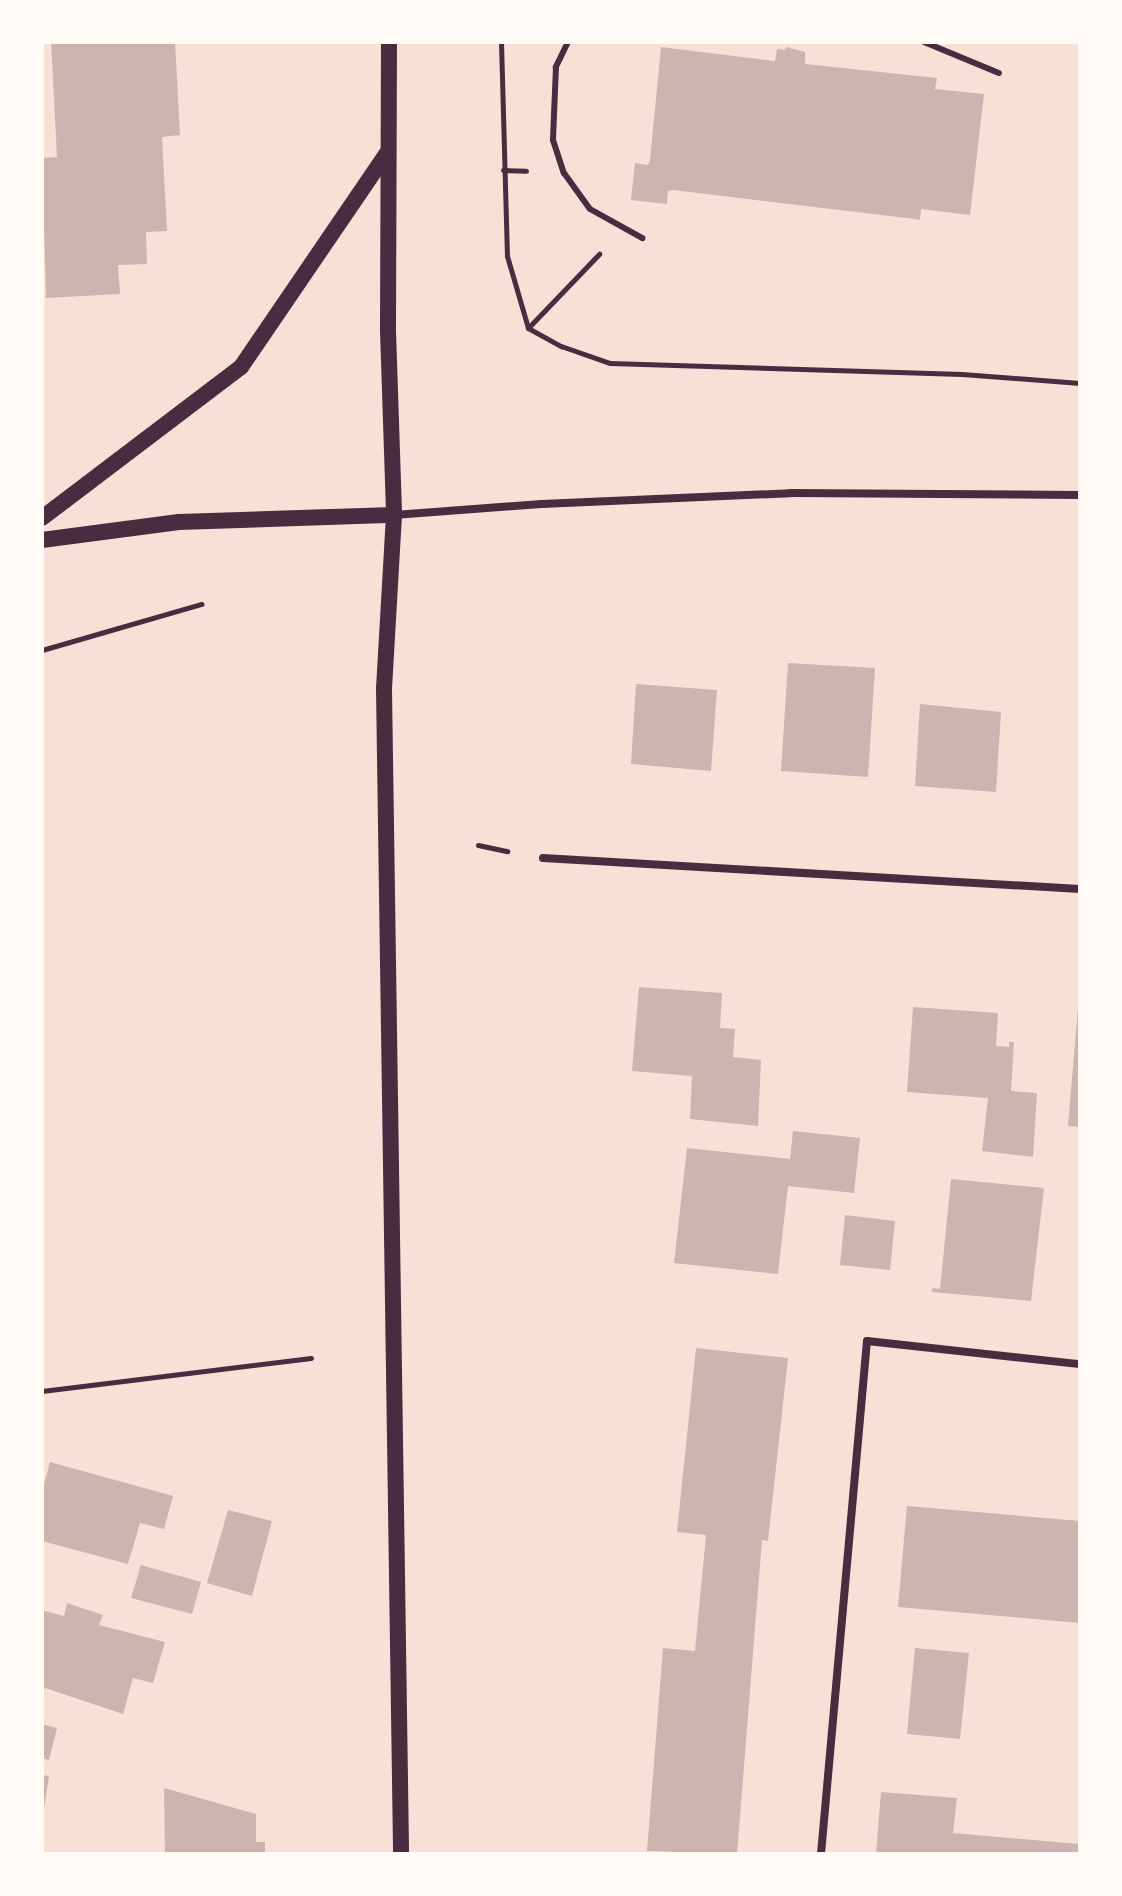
<!DOCTYPE html>
<html>
<head>
<meta charset="utf-8">
<style>
	body { margin:0 }
	#map { position:relative; width:1122px; height:1896px; overflow:hidden; background:#f7e1d7; font-family:Inter,sans-serif }
	div>[style] { position:absolute }
	[style*='--x'] { left:calc(var(--x)*1px); top:calc(var(--y)*1px); width:calc(var(--w)*1px); rotate:calc(var(--a)*1deg) }
	.building>* { inset:0; background:#ccb4b1 }
	.path>* { height:5px; margin:-2.5px; padding:0 2.5px; transform-origin:2.5px; border-radius:2.5px; background:#4a2c40 }
	.service>* { height:6px; margin:-3px; padding:0 3px; transform-origin:3px; border-radius:3px; background:#4a2c40 }
	.minor>* { height:8px; margin:-4px; padding:0 4px; transform-origin:4px; border-radius:4px; background:#4a2c40 }
	.secondary>* { height:16px; margin:-8px; padding:0 8px; transform-origin:8px; border-radius:8px; background:#4a2c40 }
	span { translate:-50% -50%; white-space:nowrap; text-align:center; line-height:1.15; -webkit-text-stroke:8px #fffaf5; paint-order:stroke }
	.frame { position:absolute; inset:0; border:44px solid #fffaf5; pointer-events:none }
</style>
</head>
<body>
<div id="map">
	<div class="building">
		<div style="clip-path:polygon(51px 42px,175px 42px,180px 135px,162px 137px,167px 231px,146px 232px,147px 264px,118px 265px,120px 294px,46px 298px,42px 158px,57px 157px)"></div>
		<div style="clip-path:polygon(661px 47px,775px 61px,777px 49px,785px 50px,786px 47px,805px 52px,805px 64px,937px 78px,935px 89px,984px 94px,970px 215px,921px 209px,920px 220px,915px 219px,673px 190px,668px 191px,667px 204px,631px 200px,635px 163px,648px 165px,650px 160px)"></div>
		<div style="clip-path:polygon(788px 663px,875px 668px,868px 777px,781px 771px)"></div>
		<div style="clip-path:polygon(636px 684px,717px 690px,711px 771px,631px 764px)"></div>
		<div style="clip-path:polygon(920px 704px,1001px 712px,996px 792px,915px 786px)"></div>
		<div style="clip-path:polygon(639px 987px,722px 993px,720px 1028px,735px 1029px,733px 1057px,761px 1060px,758px 1126px,690px 1119px,692px 1076px,632px 1071px)"></div>
		<div style="clip-path:polygon(913px 1007px,998px 1013px,996px 1046px,1009px 1047px,1009px 1042px,1014px 1042px,1011px 1091px,1037px 1093px,1033px 1157px,982px 1151px,988px 1098px,907px 1092px)"></div>
		<div style="clip-path:polygon(1078px 1008px,1080px 1008px,1080px 1127px,1068px 1126px)"></div>
		<div style="clip-path:polygon(793px 1131px,860px 1138px,854px 1193px,788px 1186px,778px 1274px,674px 1263px,687px 1148px,790px 1159px)"></div>
		<div style="clip-path:polygon(951px 1179px,1044px 1188px,1031px 1301px,932px 1292px,932px 1288px,940px 1289px)"></div>
		<div style="clip-path:polygon(845px 1215px,895px 1221px,890px 1270px,840px 1265px)"></div>
		<div style="clip-path:polygon(696px 1348px,788px 1358px,768px 1541px,762px 1540px,737px 1854px,647px 1851px,663px 1648px,695px 1651px,706px 1535px,677px 1532px)"></div>
		<div style="clip-path:polygon(50px 1462px,173px 1496px,164px 1529px,140px 1523px,128px 1564px,42px 1541px,42px 1492px)"></div>
		<div style="clip-path:polygon(907px 1506px,1080px 1521px,1080px 1623px,898px 1607px)"></div>
		<div style="clip-path:polygon(228px 1510px,272px 1521px,252px 1596px,207px 1583px)"></div>
		<div style="clip-path:polygon(141px 1565px,201px 1582px,192px 1614px,131px 1598px)"></div>
		<div style="clip-path:polygon(67px 1603px,103px 1615px,99px 1625px,165px 1642px,153px 1683px,133px 1678px,123px 1714px,45px 1688px,42px 1696px,42px 1610px,64px 1616px)"></div>
		<div style="clip-path:polygon(915px 1648px,969px 1653px,960px 1739px,907px 1734px)"></div>
		<div style="clip-path:polygon(42px 1724px,57px 1728px,49px 1760px,42px 1758px)"></div>
		<div style="clip-path:polygon(42px 1775px,49px 1776px,44px 1809px,42px 1809px)"></div>
		<div style="clip-path:polygon(164px 1788px,256px 1814px,256px 1842px,265px 1842px,265px 1854px,165px 1854px)"></div>
		<div style="clip-path:polygon(881px 1792px,957px 1798px,953px 1833px,1080px 1844px,1080px 1854px,876px 1854px)"></div>
	</div>
	<div class="path">
		<div style="--x:501;--y:42;--w:214;--a:88.4"></div>
		<div style="--x:507;--y:256;--w:75;--a:73.7"></div>
		<div style="--x:528;--y:328;--w:38;--a:29"></div>
		<div style="--x:561;--y:346;--w:52;--a:19.1"></div>
		<div style="--x:610;--y:363;--w:352;--a:1.8"></div>
		<div style="--x:962;--y:374;--w:118;--a:4.4"></div>
		<div style="--x:503;--y:170;--w:23;--a:2"></div>
		<div style="--x:528;--y:328;--w:103;--a:-46.2"></div>
		<div style="--x:42;--y:650;--w:166;--a:-16.1"></div>
		<div style="--x:478;--y:845;--w:30;--a:12"></div>
		<div style="--x:42;--y:1391;--w:271;--a:-7"></div>
	</div>
	<div class="service">
		<div style="--x:568;--y:42;--w:28;--a:116"></div>
		<div style="--x:556;--y:67;--w:73;--a:92.4"></div>
		<div style="--x:553;--y:140;--w:35;--a:72"></div>
		<div style="--x:564;--y:173;--w:44;--a:54.2"></div>
		<div style="--x:590;--y:209;--w:60;--a:29.1"></div>
		<div style="--x:924;--y:42;--w:81;--a:22.5"></div>
	</div>
	<div class="minor">
		<div style="--x:394;--y:515;--w:148;--a:-4.3"></div>
		<div style="--x:542;--y:504;--w:249;--a:-2.5"></div>
		<div style="--x:791;--y:493;--w:289;--a:0.4"></div>
		<div style="--x:543;--y:858;--w:538;--a:3.3"></div>
		<div style="--x:821;--y:1854;--w:515;--a:-84.88"></div>
		<div style="--x:867;--y:1341;--w:214;--a:6.2"></div>
	</div>
	<div class="secondary">
		<div style="--x:389;--y:42;--w:289;--a:90.2"></div>
		<div style="--x:388;--y:331;--w:184;--a:88.1"></div>
		<div style="--x:394;--y:515;--w:174;--a:93.3"></div>
		<div style="--x:384;--y:689;--w:1165;--a:89.16"></div>
		<div style="--x:42;--y:518;--w:250;--a:-37.2"></div>
		<div style="--x:241;--y:367;--w:259;--a:-55.7"></div>
		<div style="--x:42;--y:540;--w:138;--a:-7.5"></div>
		<div style="--x:179;--y:522;--w:215;--a:-1.9"></div>
	</div>
	<div class="frame"></div>
</div>
</body>
</html>
